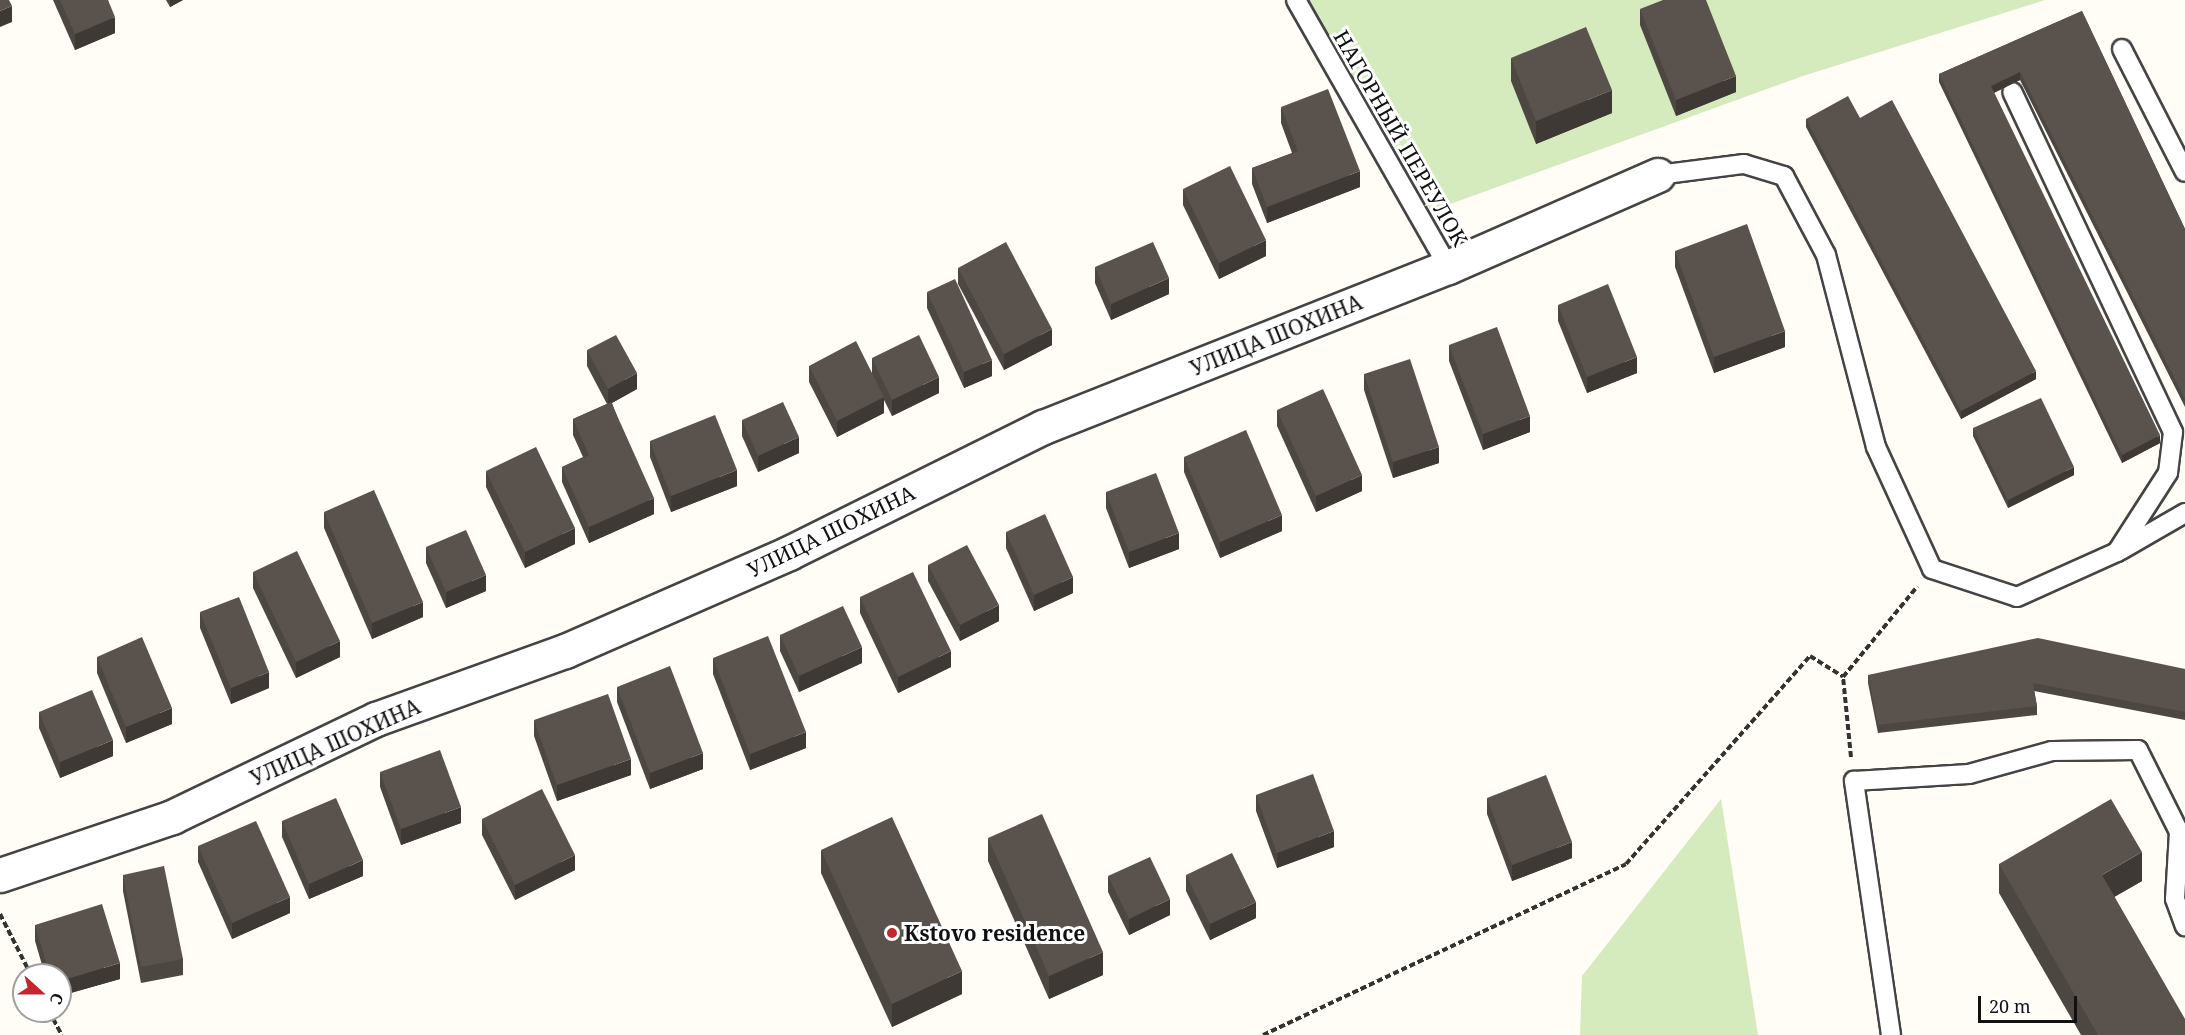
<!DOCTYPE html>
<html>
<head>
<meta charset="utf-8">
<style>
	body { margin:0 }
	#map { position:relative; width:2185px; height:1035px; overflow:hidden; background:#fffdf5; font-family:"Noto Serif",serif }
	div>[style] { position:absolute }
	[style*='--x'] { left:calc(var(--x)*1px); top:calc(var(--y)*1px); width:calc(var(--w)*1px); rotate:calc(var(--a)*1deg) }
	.green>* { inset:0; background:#d5ebbd }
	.path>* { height:4px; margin-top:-2px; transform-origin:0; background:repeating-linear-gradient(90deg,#333 0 6px,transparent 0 9px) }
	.roads { filter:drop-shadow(2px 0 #444) drop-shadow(-2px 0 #444) drop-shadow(0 2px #444) drop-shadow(0 -2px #444) }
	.service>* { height:18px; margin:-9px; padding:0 9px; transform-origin:9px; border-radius:9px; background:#fff }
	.minor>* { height:33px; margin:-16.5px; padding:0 16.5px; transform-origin:16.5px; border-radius:16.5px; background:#fff }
	.wall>* { inset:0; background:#4d4742 }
	.shaded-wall>* { inset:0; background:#3f3936 }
	.building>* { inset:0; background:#5a524d }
	.dots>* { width:16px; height:16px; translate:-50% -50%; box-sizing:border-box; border:3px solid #fff; border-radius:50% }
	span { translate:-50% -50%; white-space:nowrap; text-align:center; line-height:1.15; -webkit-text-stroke:6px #fff; paint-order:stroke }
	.street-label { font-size:21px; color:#111 }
	.poi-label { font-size:21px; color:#111; font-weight:700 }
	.left { translate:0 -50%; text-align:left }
	.north { position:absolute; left:12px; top:963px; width:60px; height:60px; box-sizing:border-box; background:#fff; border:2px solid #a0a0a0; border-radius:50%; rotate:111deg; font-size:16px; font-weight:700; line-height:24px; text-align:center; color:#111 }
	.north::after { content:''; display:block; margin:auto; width:21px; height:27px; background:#c4262e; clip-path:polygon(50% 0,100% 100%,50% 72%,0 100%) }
	.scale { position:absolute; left:1978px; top:996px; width:99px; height:27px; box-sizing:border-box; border:3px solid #111; border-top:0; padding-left:8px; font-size:18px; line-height:21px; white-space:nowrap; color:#111; -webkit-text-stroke:4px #fff; paint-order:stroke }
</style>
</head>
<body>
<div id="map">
	<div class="green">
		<div style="clip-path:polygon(1308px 0,2045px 0,1803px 76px,1431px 211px)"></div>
		<div style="clip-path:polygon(1721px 799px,1758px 1035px,1580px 1035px,1582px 976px)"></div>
	</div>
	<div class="path">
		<div style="--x:1851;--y:757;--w:80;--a:-95.7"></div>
		<div style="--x:1843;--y:677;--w:117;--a:-50.6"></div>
		<div style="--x:0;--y:914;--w:68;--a:63.1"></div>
		<div style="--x:49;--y:1011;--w:27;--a:62"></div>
		<div style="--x:1263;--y:1035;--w:401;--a:-25.2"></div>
		<div style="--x:1626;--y:864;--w:278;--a:-48.5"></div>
		<div style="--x:1810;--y:656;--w:39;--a:32"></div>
	</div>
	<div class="roads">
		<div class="service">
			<div style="--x:1296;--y:0;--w:307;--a:60.3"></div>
			<div style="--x:2122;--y:49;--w:138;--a:62.9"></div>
			<div style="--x:1658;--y:175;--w:87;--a:-7.3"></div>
			<div style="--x:1744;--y:164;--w:42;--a:16.7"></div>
			<div style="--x:1784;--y:176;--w:89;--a:62"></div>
			<div style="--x:1826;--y:255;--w:198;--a:75.4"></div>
			<div style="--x:1876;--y:447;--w:134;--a:65.3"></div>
			<div style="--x:1932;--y:569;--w:89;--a:18.2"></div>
			<div style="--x:2017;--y:597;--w:110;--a:-24.2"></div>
			<div style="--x:2117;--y:552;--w:94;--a:-57.2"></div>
			<div style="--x:2168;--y:473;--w:41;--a:-83"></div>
			<div style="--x:2173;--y:432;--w:376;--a:-115.3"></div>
			<div style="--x:2121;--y:550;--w:74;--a:-30"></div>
			<div style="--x:1891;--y:1035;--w:257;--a:-98.3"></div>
			<div style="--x:1854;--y:781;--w:115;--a:-3.5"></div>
			<div style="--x:1969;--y:774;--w:86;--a:-15.5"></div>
			<div style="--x:2052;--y:751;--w:86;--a:-0.7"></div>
			<div style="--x:2138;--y:750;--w:92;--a:63.4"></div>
			<div style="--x:2179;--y:832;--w:67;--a:93.4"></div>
			<div style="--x:2175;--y:899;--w:29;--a:70"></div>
		</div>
		<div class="minor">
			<div style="--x:0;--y:875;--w:182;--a:-18.6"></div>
			<div style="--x:172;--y:817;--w:226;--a:-25.7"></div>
			<div style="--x:376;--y:719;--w:201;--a:-19.8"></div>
			<div style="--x:565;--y:651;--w:244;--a:-23.6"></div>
			<div style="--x:789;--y:553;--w:284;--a:-26.4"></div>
			<div style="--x:1043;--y:427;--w:435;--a:-21.6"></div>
			<div style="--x:1448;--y:267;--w:229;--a:-23.7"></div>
		</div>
	</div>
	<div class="wall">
		<div style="clip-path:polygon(53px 0,108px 0,115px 33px,75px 50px)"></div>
		<div style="clip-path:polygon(166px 0,183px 0,170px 7px)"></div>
		<div style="clip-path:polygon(1640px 9px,1736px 92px,1676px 116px,1640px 25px)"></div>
		<div style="clip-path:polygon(2082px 11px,2185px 229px,2185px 407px,2020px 80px,1994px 93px,2160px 443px,2122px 463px,1939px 82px,1939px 74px)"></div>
		<div style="clip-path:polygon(1511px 58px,1612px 113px,1536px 144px,1511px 81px)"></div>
		<div style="clip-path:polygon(1281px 107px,1360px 187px,1267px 223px,1252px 184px,1252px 168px,1292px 153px,1281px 123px)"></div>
		<div style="clip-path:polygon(1860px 118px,2036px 379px,1961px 419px,1806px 127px,1806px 119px)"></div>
		<div style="clip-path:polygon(1183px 189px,1266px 256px,1219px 279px,1183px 205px)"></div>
		<div style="clip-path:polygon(1675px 251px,1785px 347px,1714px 373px,1675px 267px)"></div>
		<div style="clip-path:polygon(1095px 267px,1169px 294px,1111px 320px,1095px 283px)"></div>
		<div style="clip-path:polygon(958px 268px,1052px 345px,1004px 370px,958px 284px)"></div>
		<div style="clip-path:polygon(927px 292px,992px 376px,964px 388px,927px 308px)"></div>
		<div style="clip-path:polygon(1558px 305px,1637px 373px,1587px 393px,1558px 321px)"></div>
		<div style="clip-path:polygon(1449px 345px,1530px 432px,1483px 450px,1449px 361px)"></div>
		<div style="clip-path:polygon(587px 350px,637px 389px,612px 403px,654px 514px,589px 543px,562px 482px,562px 467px,583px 457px,573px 435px,573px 419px,607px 404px,587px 366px)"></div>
		<div style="clip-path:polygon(872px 358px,939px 393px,892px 416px,884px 400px,884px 413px,837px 437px,809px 382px,809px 366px,872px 373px)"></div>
		<div style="clip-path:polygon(1364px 374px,1439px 463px,1393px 478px,1364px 390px)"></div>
		<div style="clip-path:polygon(1277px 410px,1362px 491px,1316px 512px,1277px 426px)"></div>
		<div style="clip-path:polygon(742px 420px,799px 453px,758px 472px,742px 436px)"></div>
		<div style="clip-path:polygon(1973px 428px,2074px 475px,2008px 508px,1973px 436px)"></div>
		<div style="clip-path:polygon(650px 441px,737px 486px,671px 512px,650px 457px)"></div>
		<div style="clip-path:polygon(1184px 457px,1282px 531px,1220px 558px,1184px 472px)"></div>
		<div style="clip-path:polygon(486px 471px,575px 544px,525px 568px,486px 487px)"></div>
		<div style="clip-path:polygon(1106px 492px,1179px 549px,1129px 568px,1106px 508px)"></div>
		<div style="clip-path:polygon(324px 512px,423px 617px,372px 639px,324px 528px)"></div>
		<div style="clip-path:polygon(1006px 532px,1073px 593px,1034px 611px,1006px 548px)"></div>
		<div style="clip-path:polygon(426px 547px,486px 591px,446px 608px,426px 563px)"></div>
		<div style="clip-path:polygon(928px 565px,999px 621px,960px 641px,928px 581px)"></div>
		<div style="clip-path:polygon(253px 572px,340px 657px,296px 678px,253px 588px)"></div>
		<div style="clip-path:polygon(860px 597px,951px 667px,898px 693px,860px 613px)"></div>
		<div style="clip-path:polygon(200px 612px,269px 688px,231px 704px,200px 628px)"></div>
		<div style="clip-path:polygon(780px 635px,862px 663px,799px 692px,780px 651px)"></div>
		<div style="clip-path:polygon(97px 657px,172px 724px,126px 743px,97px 673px)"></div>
		<div style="clip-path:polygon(713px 658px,806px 748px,750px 770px,713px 674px)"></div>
		<div style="clip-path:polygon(2185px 669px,2185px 720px,2034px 691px,2037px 706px,2037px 715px,1878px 733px,1868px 683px,1868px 675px)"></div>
		<div style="clip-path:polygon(617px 687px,703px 769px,650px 789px,617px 702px)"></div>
		<div style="clip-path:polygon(39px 712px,113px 756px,60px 778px,39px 728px)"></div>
		<div style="clip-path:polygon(534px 720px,631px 775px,557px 801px,534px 736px)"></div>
		<div style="clip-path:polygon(380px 772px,461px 823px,401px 845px,380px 787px)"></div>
		<div style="clip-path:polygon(1256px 795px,1334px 847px,1277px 868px,1256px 811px)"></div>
		<div style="clip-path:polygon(1487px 798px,1572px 858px,1512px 881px,1487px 814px)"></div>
		<div style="clip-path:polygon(482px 819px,575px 870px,515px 900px,482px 835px)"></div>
		<div style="clip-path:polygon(282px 821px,363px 876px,309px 899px,282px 837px)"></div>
		<div style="clip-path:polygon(988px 838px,1103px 975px,1049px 999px,988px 861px)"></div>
		<div style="clip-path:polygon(198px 846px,290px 913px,232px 939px,198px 862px)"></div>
		<div style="clip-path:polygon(821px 850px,962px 994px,892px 1027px,821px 873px)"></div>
		<div style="clip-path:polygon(1999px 864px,2142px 881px,2114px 897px,2185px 1035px,2081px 1035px,1999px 893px)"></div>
		<div style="clip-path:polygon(123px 875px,183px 959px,183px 975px,141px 983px,123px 891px)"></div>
		<div style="clip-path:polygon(1186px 875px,1256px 918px,1210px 940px,1186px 891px)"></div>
		<div style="clip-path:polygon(1108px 876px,1170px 915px,1129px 935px,1108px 892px)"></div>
		<div style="clip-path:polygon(35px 925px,120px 979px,60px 996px,60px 975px,45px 975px,35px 941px)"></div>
	</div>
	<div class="shaded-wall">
		<div style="clip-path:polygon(170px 0,183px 0,170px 7px)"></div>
		<div style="clip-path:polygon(12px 6px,12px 22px,0 27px,0 11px)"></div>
		<div style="clip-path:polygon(115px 17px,115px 33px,75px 50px,75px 34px)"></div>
		<div style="clip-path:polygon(2020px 72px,2020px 80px,1991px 94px,1991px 86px)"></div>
		<div style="clip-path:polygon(1736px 76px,1736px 92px,1676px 116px,1676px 100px)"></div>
		<div style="clip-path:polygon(1612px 90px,1612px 113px,1536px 144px,1536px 121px)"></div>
		<div style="clip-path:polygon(1360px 171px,1360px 187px,1267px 223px,1267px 207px)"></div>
		<div style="clip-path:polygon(1266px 240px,1266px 256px,1219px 279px,1219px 263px)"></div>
		<div style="clip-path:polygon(1169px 278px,1169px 294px,1111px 320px,1111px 304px)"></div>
		<div style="clip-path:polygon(1052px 329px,1052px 345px,1004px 370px,1004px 354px)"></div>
		<div style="clip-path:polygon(1785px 331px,1785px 347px,1714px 373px,1714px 357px)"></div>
		<div style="clip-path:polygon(1637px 357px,1637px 373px,1587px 393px,1587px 377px)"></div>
		<div style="clip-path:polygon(992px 360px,992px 376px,964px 388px,964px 372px)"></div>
		<div style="clip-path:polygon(2036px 371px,2036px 379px,1961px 419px,1961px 411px)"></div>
		<div style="clip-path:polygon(637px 373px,637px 389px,608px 405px,608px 389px)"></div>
		<div style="clip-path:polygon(939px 377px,939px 393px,892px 416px,892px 400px)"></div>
		<div style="clip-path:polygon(884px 397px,884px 413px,837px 437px,837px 421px)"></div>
		<div style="clip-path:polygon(1530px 416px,1530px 432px,1483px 450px,1483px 434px)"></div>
		<div style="clip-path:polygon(2160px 435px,2160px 443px,2122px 463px,2122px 455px)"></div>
		<div style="clip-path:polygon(799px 437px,799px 453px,758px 472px,758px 456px)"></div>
		<div style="clip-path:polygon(1439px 447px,1439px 463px,1393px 478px,1393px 462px)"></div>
		<div style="clip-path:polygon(2074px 467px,2074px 475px,2008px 508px,2008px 500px)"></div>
		<div style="clip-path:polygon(737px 470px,737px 486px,671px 512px,671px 496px)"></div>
		<div style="clip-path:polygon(1362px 475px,1362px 491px,1316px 512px,1316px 496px)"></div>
		<div style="clip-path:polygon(654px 498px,654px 514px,589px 543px,589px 527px)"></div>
		<div style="clip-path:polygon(1282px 515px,1282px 531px,1220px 558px,1220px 542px)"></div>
		<div style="clip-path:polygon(575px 528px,575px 544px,525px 568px,525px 552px)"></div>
		<div style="clip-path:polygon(1179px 533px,1179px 549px,1129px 568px,1129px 552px)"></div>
		<div style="clip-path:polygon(486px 575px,486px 591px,446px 608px,446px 592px)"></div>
		<div style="clip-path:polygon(1073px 577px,1073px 593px,1034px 611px,1034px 595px)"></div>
		<div style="clip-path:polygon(423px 602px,423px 617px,372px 639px,372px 623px)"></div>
		<div style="clip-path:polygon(999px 605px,999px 621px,960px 641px,960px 625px)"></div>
		<div style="clip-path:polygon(340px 641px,340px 657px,296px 678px,296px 662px)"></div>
		<div style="clip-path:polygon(862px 647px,862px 663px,799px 692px,799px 676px)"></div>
		<div style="clip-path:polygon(951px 651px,951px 667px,898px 693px,898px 677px)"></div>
		<div style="clip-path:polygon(269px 672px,269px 688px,231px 704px,231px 688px)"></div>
		<div style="clip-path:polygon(172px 708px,172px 724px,126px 743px,126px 727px)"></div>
		<div style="clip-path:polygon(806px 732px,806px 748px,750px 770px,750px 754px)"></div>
		<div style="clip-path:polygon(113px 740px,113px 756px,60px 778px,60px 762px)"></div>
		<div style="clip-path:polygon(703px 753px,703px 769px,650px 789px,650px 773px)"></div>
		<div style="clip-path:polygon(631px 759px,631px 775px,557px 801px,557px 785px)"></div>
		<div style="clip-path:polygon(461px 807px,461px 823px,401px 845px,401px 829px)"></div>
		<div style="clip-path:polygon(1334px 831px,1334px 847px,1277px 868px,1277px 853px)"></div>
		<div style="clip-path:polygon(1572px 842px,1572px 858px,1512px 881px,1512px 865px)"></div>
		<div style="clip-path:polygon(2142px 852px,2142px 881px,2102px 904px,2102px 875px)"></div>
		<div style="clip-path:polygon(575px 855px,575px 870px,515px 900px,515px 885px)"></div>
		<div style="clip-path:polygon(363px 860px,363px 876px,309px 899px,309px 884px)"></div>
		<div style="clip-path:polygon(290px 897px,290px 913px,232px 939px,232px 923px)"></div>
		<div style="clip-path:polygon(1170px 899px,1170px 915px,1129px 935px,1129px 919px)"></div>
		<div style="clip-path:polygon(1256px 902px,1256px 918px,1210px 940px,1210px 924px)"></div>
		<div style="clip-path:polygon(1103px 952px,1103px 975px,1049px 999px,1049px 976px)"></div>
		<div style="clip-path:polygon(120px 963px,120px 979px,60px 996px,60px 981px)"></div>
		<div style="clip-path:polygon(962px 971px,962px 994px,892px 1027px,892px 1004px)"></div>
	</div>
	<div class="building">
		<div style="clip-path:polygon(0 0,9px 0,12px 6px,0 11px)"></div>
		<div style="clip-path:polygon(60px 0,108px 0,115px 17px,75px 34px)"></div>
		<div style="clip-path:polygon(1663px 0,1706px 0,1736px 76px,1676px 100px,1640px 9px)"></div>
		<div style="clip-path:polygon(2082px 11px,2185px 229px,2185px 399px,2020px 72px,1991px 86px,2160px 435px,2122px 455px,1939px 74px)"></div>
		<div style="clip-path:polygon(1586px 27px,1612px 90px,1536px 121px,1511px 58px)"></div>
		<div style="clip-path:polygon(1328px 89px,1360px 171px,1267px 207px,1252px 168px,1298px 151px,1281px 107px)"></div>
		<div style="clip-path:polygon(1848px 96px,1860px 118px,1892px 100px,2036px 371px,1961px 411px,1806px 119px)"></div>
		<div style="clip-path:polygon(1230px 166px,1266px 240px,1219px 263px,1183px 189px)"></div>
		<div style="clip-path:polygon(1747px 224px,1785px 331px,1714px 357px,1675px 251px)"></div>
		<div style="clip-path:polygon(1006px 242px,1052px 329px,1004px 354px,958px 268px)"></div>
		<div style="clip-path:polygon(1153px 242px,1169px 278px,1111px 304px,1095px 267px)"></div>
		<div style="clip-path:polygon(955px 279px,992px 360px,964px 372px,927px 292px)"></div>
		<div style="clip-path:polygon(1608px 284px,1637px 357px,1587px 377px,1558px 305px)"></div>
		<div style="clip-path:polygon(1497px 327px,1530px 416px,1483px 434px,1449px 345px)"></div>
		<div style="clip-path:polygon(616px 335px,637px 373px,608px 389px,587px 350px)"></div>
		<div style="clip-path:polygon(919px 335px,939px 377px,892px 400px,872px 358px)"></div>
		<div style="clip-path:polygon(856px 341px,884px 397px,837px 421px,809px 366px)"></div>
		<div style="clip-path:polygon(1410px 359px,1439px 447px,1393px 462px,1364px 374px)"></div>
		<div style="clip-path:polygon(1323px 389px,1362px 475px,1316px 496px,1277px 410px)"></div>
		<div style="clip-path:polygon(2041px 398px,2074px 467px,2008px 500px,1973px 428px)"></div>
		<div style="clip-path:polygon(611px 402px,654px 498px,589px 527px,562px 467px,589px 455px,573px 419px)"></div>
		<div style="clip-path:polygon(783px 402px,799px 437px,758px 456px,742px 420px)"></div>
		<div style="clip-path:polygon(715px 415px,737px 470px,671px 496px,650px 441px)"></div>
		<div style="clip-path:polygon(1246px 430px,1282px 515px,1220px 542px,1184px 457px)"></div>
		<div style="clip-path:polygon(536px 447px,575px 528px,525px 552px,486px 471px)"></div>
		<div style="clip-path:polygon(1156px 473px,1179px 533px,1129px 552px,1106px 492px)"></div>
		<div style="clip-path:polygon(374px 490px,423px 602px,372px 623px,324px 512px)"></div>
		<div style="clip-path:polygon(1045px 514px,1073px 577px,1034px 595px,1006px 532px)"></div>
		<div style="clip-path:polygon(466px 530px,486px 575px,446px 592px,426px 547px)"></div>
		<div style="clip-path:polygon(967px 545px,999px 605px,960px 625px,928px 565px)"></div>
		<div style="clip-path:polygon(297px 551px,340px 641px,296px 662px,253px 572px)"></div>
		<div style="clip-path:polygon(913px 572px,951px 651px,898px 677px,860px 597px)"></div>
		<div style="clip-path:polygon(239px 597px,269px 672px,231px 688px,200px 612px)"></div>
		<div style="clip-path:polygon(843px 606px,862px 647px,799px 676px,780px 635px)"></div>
		<div style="clip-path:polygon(768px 636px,806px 732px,750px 754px,713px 658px)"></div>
		<div style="clip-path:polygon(142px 637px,172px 708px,126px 727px,97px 657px)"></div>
		<div style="clip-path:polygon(2038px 638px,2185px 669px,2185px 712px,2033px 683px,2037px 706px,1878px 725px,1868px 675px)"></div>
		<div style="clip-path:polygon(670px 666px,703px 753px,650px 773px,617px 687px)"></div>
		<div style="clip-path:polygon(92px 690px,113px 740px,60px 762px,39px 712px)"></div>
		<div style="clip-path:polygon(608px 694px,631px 759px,557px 785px,534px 720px)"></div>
		<div style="clip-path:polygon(440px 750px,461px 807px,401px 829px,380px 772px)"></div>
		<div style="clip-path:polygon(1313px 774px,1334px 831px,1277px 853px,1256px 795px)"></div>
		<div style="clip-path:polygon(1546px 775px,1572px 842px,1512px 865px,1487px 798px)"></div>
		<div style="clip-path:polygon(542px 789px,575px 855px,515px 885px,482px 819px)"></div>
		<div style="clip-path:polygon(336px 798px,363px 860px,309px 884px,282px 821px)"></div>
		<div style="clip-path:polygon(2111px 799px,2142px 852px,2102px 875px,2185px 1019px,2185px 1035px,2098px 1035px,1999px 864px)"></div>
		<div style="clip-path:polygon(1042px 814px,1103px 952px,1049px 976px,988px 838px)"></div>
		<div style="clip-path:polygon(892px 817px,962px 971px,892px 1004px,821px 850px)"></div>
		<div style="clip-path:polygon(256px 821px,290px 897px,232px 923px,198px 846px)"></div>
		<div style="clip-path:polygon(1232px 853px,1256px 902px,1210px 924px,1186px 875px)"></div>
		<div style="clip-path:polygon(1150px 857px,1170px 899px,1129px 919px,1108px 876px)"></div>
		<div style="clip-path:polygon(164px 866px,183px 959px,141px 967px,123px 875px)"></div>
		<div style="clip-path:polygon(102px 904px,120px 963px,60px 981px,60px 975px,50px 975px,35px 925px)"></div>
	</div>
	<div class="dots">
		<div style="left:892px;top:933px;background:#c4262e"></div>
	</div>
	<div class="street-label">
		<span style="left:1401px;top:138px;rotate:60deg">НАГОРНЫЙ ПЕРЕУЛОК</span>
		<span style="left:1276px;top:335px;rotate:-22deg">УЛИЦА ШОХИНА</span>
		<span style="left:831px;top:531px;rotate:-26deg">УЛИЦА ШОХИНА</span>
		<span style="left:335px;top:742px;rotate:-24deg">УЛИЦА ШОХИНА</span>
	</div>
	<div class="poi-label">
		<span class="left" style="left:904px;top:933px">Kstovo residence</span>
	</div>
	<div class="north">С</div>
	<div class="scale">20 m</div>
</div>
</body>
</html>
